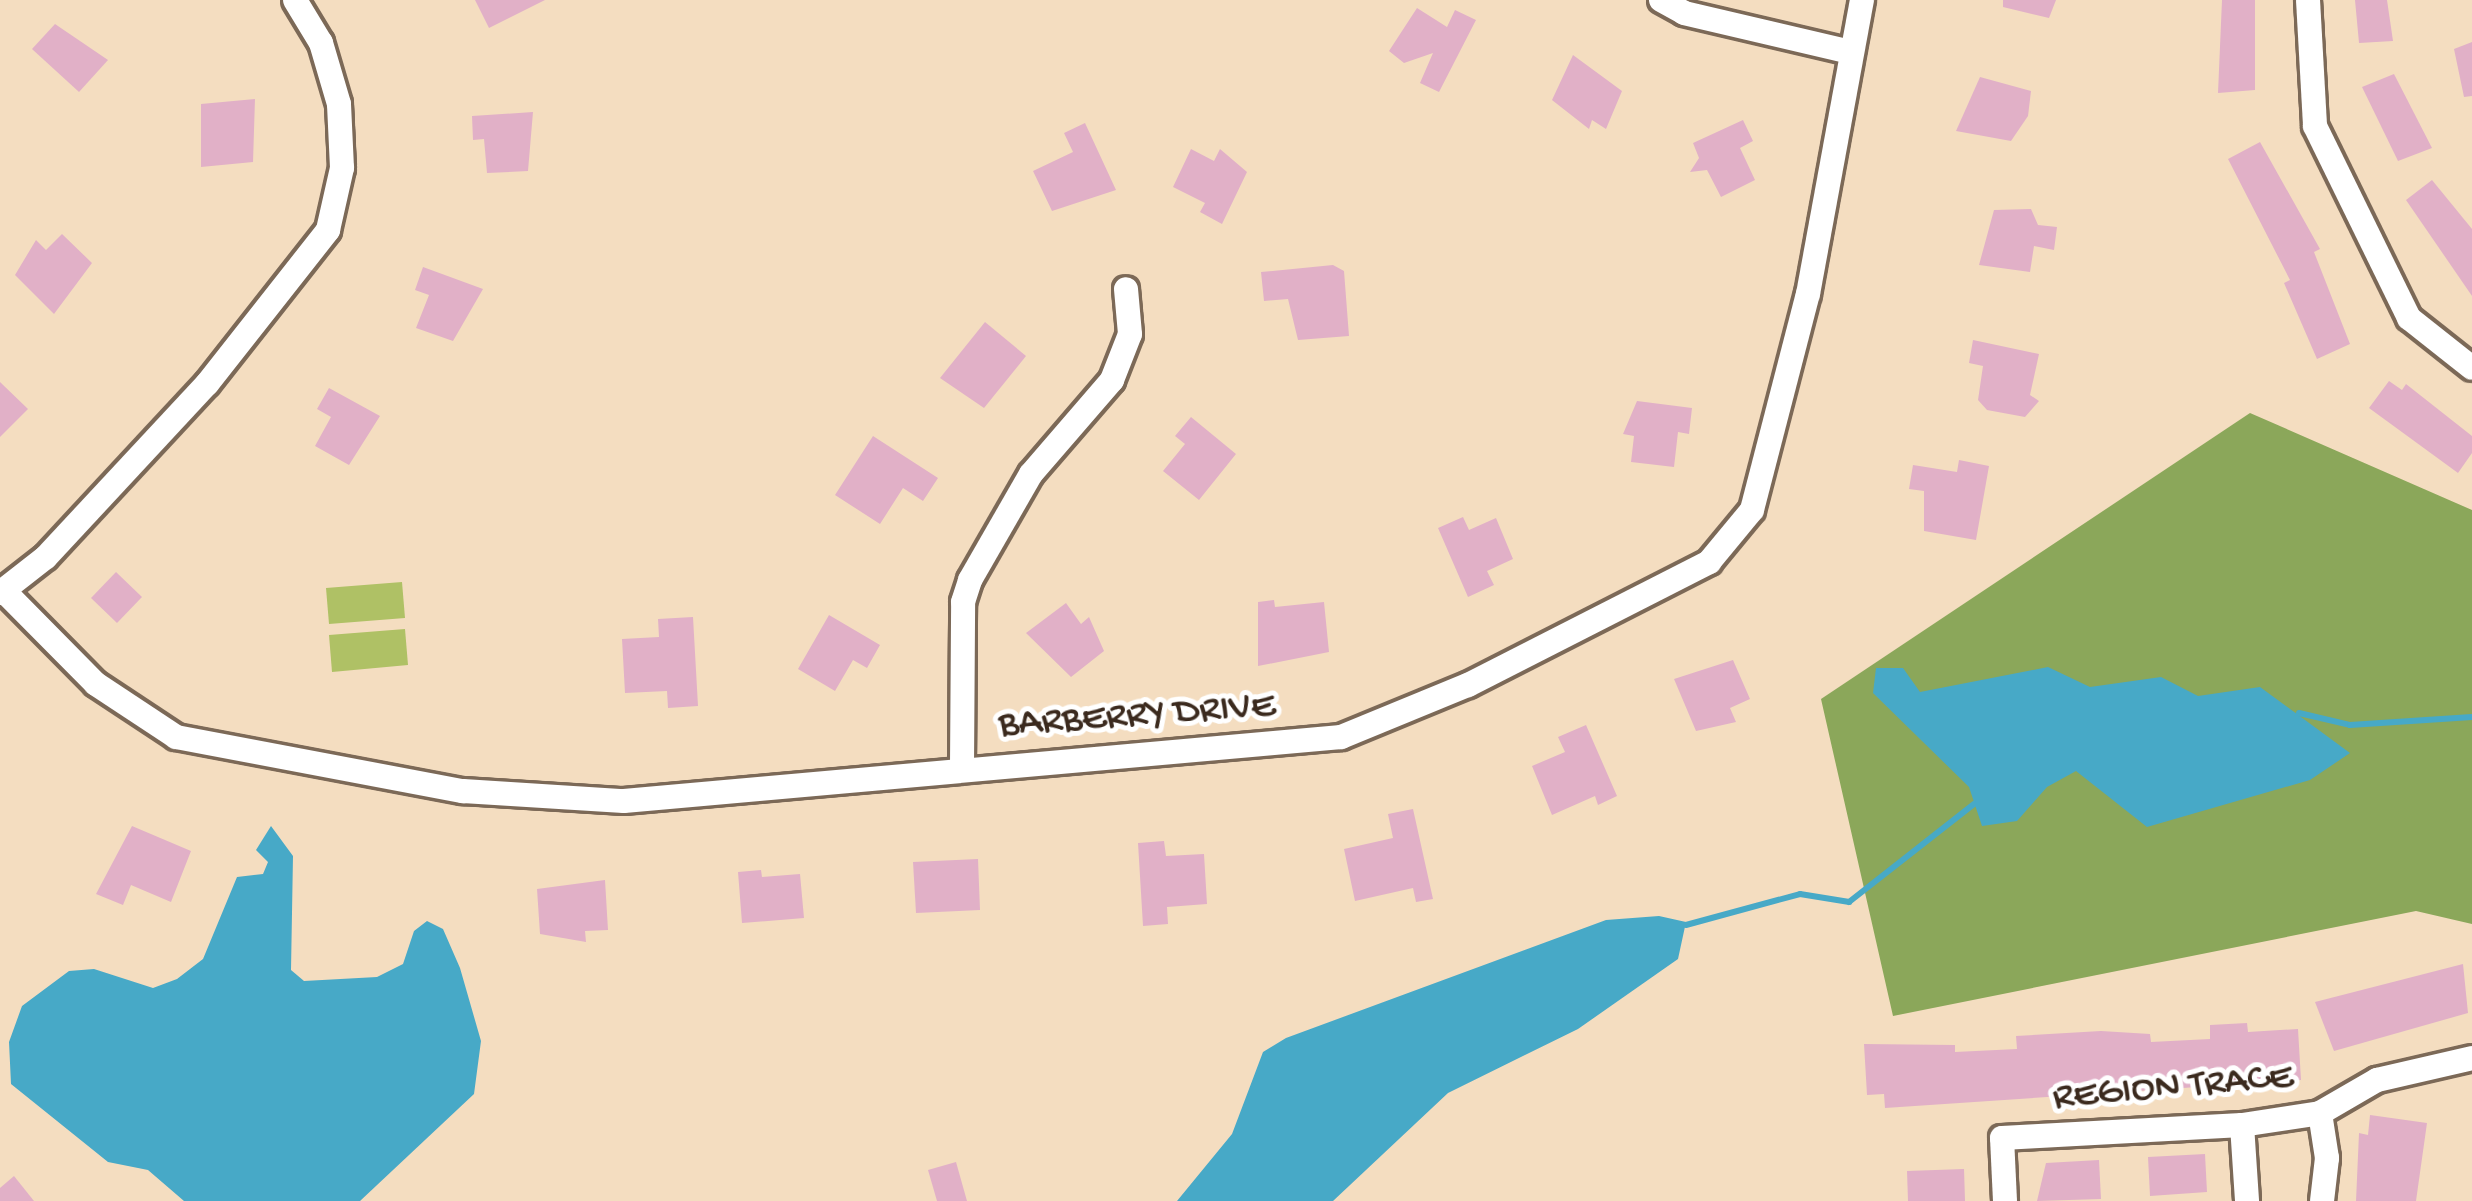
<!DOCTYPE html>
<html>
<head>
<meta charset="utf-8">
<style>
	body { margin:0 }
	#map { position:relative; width:2472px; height:1201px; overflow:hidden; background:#f4ddc0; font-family:"Gochi Hand",sans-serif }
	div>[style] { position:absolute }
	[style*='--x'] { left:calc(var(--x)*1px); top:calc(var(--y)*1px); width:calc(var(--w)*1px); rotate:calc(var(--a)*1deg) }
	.green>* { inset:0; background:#afc165 }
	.forest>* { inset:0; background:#8ba75a }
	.water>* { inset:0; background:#47a9c7 }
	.stream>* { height:6px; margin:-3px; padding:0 3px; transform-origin:3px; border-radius:3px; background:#47a9c7 }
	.building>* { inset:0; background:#e1b0c7 }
	.roads { filter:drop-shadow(3px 0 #7c6957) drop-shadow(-3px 0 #7c6957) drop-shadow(0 3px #7c6957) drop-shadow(0 -3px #7c6957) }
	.minor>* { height:24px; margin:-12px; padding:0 12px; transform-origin:12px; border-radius:12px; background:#fff }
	span { translate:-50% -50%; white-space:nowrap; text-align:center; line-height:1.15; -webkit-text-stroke:10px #fff; paint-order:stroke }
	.street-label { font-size:39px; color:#3b2a1e }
</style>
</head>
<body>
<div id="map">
	<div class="green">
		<div style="clip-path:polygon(402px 582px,405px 618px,329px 624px,326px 588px)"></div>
		<div style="clip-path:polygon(405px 629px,408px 665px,332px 672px,329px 635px)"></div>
	</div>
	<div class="forest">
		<div style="clip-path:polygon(2250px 413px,2472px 510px,2472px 924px,2416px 911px,1893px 1016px,1821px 699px)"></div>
	</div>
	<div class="water">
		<div style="clip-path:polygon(2048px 667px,2090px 687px,2161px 677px,2198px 696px,2260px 687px,2350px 753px,2310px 780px,2147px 827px,2076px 771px,2047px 787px,2017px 821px,1982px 826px,1969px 787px,1873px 693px,1876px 668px,1903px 668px,1920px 692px)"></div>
		<div style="clip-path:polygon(271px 826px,293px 856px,291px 970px,304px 981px,377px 977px,403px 964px,414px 931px,427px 921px,443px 929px,460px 968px,481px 1041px,474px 1094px,360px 1201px,184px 1201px,148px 1170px,108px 1162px,11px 1084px,9px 1042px,22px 1006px,69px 971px,94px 969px,153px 988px,177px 979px,203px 959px,237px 877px,263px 874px,268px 862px,256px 850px)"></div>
		<div style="clip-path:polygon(1659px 916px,1686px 922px,1678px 959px,1578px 1029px,1448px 1093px,1333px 1201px,1177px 1201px,1232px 1134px,1263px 1052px,1286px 1038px,1606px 920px)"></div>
	</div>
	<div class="stream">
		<div style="--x:2299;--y:713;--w:52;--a:13.2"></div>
		<div style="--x:2350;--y:725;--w:122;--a:-3.8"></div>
		<div style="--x:1686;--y:925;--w:118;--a:-15.2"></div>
		<div style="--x:1800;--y:894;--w:50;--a:9.3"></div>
		<div style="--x:1849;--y:902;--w:159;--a:-38.1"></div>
	</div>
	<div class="building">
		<div style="clip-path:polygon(475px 0,545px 0,489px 28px)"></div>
		<div style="clip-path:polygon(2003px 0,2056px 0,2049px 18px,2003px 7px)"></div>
		<div style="clip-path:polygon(2222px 0,2255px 0,2255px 90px,2218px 93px)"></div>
		<div style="clip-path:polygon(2355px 0,2387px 0,2393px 41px,2359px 43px)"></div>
		<div style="clip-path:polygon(1417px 8px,1447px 27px,1455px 10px,1476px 20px,1439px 92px,1420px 83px,1433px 53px,1404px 63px,1389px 51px)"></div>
		<div style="clip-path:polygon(55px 24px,108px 60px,79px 92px,32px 49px)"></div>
		<div style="clip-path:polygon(2472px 42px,2472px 96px,2464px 97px,2454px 49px)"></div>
		<div style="clip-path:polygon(1573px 55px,1622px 91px,1606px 129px,1592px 120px,1589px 129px,1552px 100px)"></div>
		<div style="clip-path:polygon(2394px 74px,2432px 148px,2398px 161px,2362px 87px)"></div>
		<div style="clip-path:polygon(1980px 77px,2031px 91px,2028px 116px,2011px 141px,1956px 131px)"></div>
		<div style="clip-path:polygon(255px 99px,253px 162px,201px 167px,201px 104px)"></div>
		<div style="clip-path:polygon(533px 112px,528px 171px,487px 173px,484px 139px,473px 140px,472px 116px)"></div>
		<div style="clip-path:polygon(1743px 120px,1753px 141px,1740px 148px,1755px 180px,1721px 197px,1707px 170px,1690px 172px,1699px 158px,1693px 143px)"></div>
		<div style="clip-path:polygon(1085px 123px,1116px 190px,1052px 211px,1033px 171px,1073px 152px,1064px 133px)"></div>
		<div style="clip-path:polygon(2260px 142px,2320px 249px,2314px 252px,2350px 344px,2317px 359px,2284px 283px,2290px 280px,2228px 159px)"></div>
		<div style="clip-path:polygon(1191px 149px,1214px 161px,1220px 149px,1247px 172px,1222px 224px,1200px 212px,1205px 203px,1173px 187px)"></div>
		<div style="clip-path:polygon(2432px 180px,2472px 229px,2472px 296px,2406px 200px)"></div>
		<div style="clip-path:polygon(2031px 209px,2038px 225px,2057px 227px,2054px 250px,2034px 246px,2030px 272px,1979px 265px,1994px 210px)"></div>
		<div style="clip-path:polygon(62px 234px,92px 263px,54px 314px,15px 275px,36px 240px,46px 250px)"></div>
		<div style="clip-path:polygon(1333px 265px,1344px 271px,1349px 336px,1298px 340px,1288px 299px,1264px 301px,1261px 272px)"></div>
		<div style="clip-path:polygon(423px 267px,483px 289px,453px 341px,416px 328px,429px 295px,415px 290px)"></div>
		<div style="clip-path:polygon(985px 322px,1026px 356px,984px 408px,940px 378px)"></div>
		<div style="clip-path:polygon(1973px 340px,2039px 354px,2030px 395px,2039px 401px,2025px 417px,1987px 410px,1978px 400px,1983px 366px,1969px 363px)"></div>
		<div style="clip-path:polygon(2389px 381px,2402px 390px,2406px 384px,2472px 436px,2472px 453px,2458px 473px,2369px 408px)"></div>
		<div style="clip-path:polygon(0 382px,28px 409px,0 437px)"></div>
		<div style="clip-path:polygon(329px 388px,380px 416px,349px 465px,315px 446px,331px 417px,317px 409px)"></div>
		<div style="clip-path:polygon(1637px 401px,1692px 408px,1689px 434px,1678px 432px,1674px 467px,1631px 462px,1634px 436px,1623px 434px)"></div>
		<div style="clip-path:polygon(1191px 417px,1236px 454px,1199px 500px,1163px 471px,1185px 444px,1175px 436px)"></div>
		<div style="clip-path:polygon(873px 436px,938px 478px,923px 501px,903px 488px,880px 524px,835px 495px)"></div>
		<div style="clip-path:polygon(1959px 460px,1989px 466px,1976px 540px,1924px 531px,1924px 491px,1909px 489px,1913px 465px,1957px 472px)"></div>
		<div style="clip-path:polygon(1463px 517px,1469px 530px,1496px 518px,1513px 559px,1487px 571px,1494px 585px,1468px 597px,1438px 528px)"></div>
		<div style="clip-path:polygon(116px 572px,142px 597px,117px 623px,91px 598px)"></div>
		<div style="clip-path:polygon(1274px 600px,1275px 607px,1324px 602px,1329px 652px,1258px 666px,1258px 602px)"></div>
		<div style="clip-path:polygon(1066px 603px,1081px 624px,1089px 617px,1104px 651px,1071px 677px,1026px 633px)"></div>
		<div style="clip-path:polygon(829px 615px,880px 645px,867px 668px,853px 660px,835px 691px,798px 669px)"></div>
		<div style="clip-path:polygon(693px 617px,698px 706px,668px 708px,667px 691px,625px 693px,622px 639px,659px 637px,658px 619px)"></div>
		<div style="clip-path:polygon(1733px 660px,1750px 699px,1730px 708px,1736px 722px,1696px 731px,1674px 679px)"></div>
		<div style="clip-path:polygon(1586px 725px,1617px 796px,1598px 805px,1595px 796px,1552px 815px,1532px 766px,1565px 752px,1558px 737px)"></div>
		<div style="clip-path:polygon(1413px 809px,1433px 899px,1416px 902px,1413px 888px,1355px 901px,1344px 849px,1393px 838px,1388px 814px)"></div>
		<div style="clip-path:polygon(132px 826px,191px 851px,171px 902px,131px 885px,123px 905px,96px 894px)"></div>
		<div style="clip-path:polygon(1164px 841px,1166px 856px,1204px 854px,1207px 904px,1167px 907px,1168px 924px,1143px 926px,1138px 843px)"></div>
		<div style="clip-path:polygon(978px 859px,980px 910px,916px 913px,913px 862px)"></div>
		<div style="clip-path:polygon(761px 870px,762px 877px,800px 874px,804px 918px,742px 923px,738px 872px)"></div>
		<div style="clip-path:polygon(605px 880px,608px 930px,585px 931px,586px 942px,540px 934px,537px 889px)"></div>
		<div style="clip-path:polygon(2463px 964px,2468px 1013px,2334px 1051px,2315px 1002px)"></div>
		<div style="clip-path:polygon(2247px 1023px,2248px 1032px,2298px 1029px,2301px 1080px,1885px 1108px,1884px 1094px,1867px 1095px,1864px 1044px,1955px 1045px,1955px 1052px,2017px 1049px,2016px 1036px,2101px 1031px,2150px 1034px,2151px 1042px,2210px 1039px,2210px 1025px)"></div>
		<div style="clip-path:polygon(2370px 1115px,2427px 1123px,2416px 1201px,2356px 1201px,2359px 1133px,2368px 1135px)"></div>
		<div style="clip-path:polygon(2205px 1154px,2207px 1192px,2150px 1196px,2148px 1157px)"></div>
		<div style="clip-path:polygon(2099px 1160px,2101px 1199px,2037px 1201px,2046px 1163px)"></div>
		<div style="clip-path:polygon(956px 1162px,967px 1201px,937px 1201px,928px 1170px)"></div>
		<div style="clip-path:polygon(1964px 1169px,1965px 1201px,1908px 1201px,1907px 1171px)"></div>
		<div style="clip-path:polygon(14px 1176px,34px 1201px,0 1201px,0 1188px)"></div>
	</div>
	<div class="roads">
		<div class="minor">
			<div style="--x:1661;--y:0;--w:26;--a:29"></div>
			<div style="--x:1684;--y:13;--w:171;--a:13.2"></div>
			<div style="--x:2308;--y:0;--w:126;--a:86.8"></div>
			<div style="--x:2315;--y:126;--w:214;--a:63.9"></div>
			<div style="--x:2409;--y:318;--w:80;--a:38.4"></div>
			<div style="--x:3;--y:590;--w:132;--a:45.3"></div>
			<div style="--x:96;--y:684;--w:96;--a:33.5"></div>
			<div style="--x:176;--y:737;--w:292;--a:10.7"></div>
			<div style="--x:463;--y:791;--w:161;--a:3.6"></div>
			<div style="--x:624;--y:801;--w:720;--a:-5.1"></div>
			<div style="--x:1341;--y:737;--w:137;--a:-22.3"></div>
			<div style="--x:1468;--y:685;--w:271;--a:-27"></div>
			<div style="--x:1709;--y:562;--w:67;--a:-50.4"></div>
			<div style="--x:1752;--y:510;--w:223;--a:-75.5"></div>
			<div style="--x:1808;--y:294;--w:299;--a:-79.6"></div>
			<div style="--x:0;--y:593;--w:58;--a:-38"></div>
			<div style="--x:46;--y:557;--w:236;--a:-47.1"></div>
			<div style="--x:207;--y:384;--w:196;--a:-51.8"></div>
			<div style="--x:328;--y:230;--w:64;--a:-77.3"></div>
			<div style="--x:342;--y:168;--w:64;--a:-92.7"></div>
			<div style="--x:339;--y:104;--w:64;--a:-106.4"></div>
			<div style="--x:321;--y:43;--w:50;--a:-121.2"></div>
			<div style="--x:962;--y:765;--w:163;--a:-89.6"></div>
			<div style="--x:963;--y:602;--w:23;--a:-72"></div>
			<div style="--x:970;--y:580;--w:122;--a:-60.1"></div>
			<div style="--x:1031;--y:474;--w:124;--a:-49.2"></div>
			<div style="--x:1112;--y:380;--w:49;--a:-68.6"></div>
			<div style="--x:1130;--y:334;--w:45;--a:-95.1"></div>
			<div style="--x:2320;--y:1113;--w:46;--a:81.2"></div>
			<div style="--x:2327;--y:1158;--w:43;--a:96.6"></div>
			<div style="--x:2242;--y:1125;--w:76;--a:86.2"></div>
			<div style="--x:2005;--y:1201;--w:63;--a:-92.7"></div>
			<div style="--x:2002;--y:1138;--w:240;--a:-3.1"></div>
			<div style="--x:2242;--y:1125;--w:79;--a:-8.7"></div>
			<div style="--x:2320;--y:1113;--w:66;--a:-30.1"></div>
			<div style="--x:2377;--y:1080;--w:98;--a:-13"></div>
		</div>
	</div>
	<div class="street-label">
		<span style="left:1137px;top:717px;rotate:-4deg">BARBERRY DRIVE</span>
		<span style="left:2173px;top:1089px;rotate:-5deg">REGION TRACE</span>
	</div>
</div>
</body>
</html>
